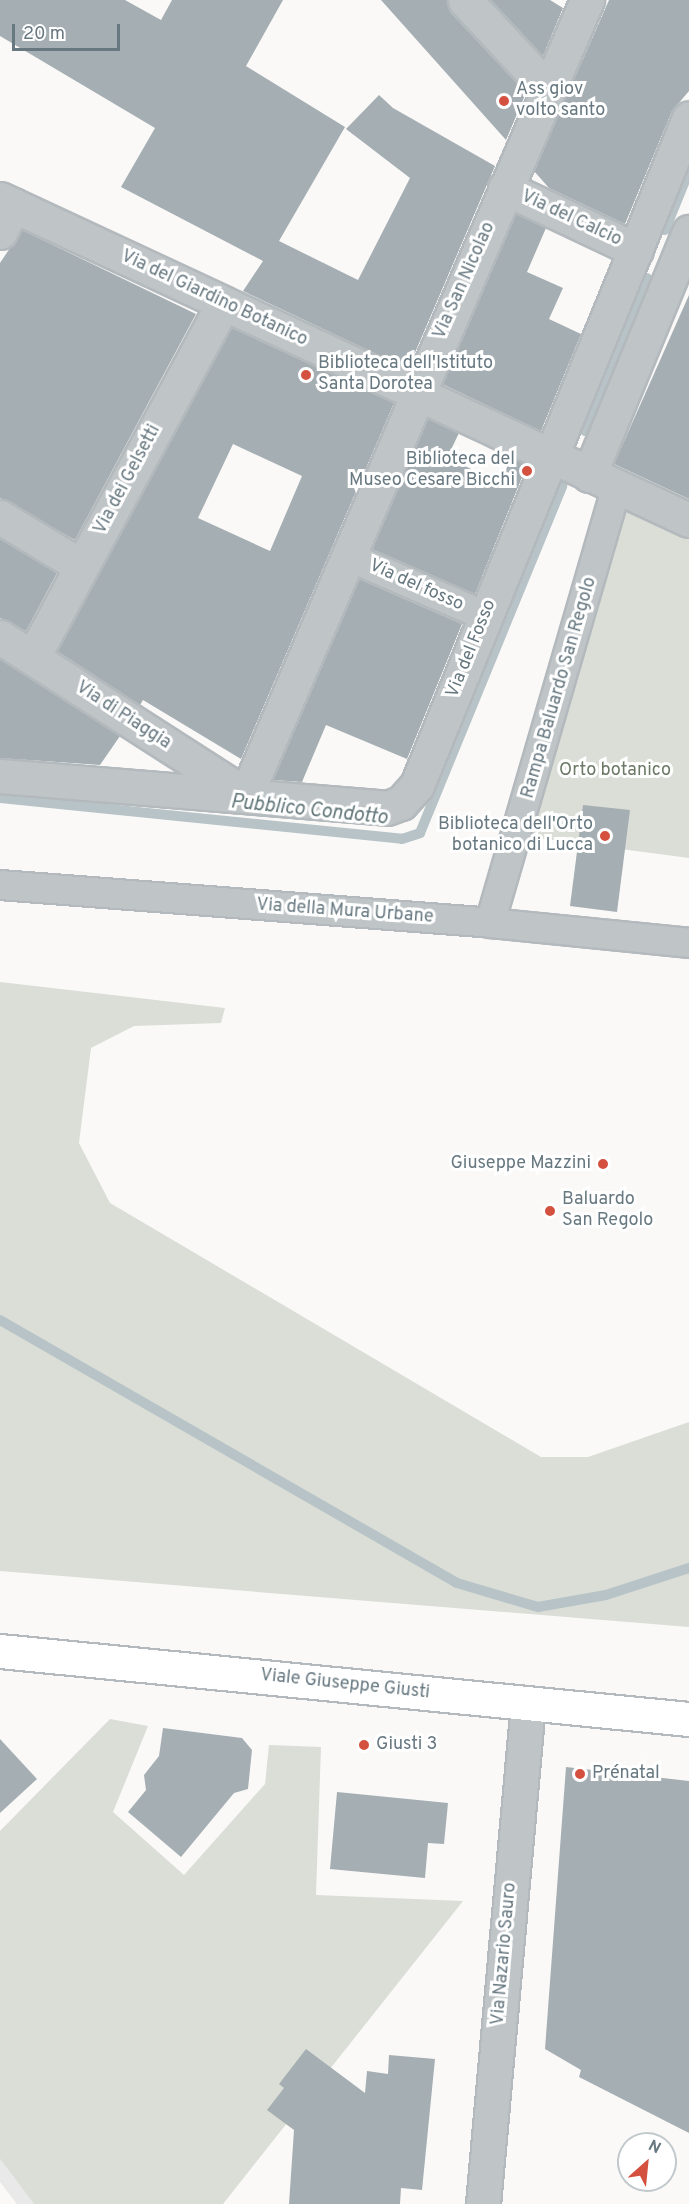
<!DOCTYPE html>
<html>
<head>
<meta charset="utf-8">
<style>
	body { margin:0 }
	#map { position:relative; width:689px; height:2204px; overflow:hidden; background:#faf9f8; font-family:Overpass,sans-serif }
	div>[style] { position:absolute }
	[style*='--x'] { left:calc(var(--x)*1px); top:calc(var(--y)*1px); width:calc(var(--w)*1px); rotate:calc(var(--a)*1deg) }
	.built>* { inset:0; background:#e8e9e8 }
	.green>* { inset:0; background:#daded7 }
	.stream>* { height:10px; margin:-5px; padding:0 5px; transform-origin:5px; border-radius:5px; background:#b7c3c6 }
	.building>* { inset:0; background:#a5aeb2 }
	.roads { filter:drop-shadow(2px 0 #b3b9bc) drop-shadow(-2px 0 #b3b9bc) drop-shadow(0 2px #b3b9bc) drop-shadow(0 -2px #b3b9bc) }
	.pedestrian>* { height:28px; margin:-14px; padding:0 14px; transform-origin:14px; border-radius:14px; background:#bfc4c7 }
	.minor>* { height:33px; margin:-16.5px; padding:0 16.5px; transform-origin:16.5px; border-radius:16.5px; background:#bfc4c7 }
	.primary>* { height:33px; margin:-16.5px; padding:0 16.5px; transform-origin:16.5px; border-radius:16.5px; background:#fff }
	.dots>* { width:16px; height:16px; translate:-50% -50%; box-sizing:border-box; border:3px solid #fff; border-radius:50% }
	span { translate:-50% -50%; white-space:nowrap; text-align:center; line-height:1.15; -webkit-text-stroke:6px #fff; paint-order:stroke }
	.poi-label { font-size:18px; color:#677880 }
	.left { translate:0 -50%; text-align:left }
	.right { translate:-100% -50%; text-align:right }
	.street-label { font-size:18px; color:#677880 }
	.park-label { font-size:18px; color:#6b7966 }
	.water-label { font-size:20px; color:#627679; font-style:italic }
	.north { position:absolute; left:617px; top:2132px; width:60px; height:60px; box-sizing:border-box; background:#fff; border:2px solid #c2c9cc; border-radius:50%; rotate:27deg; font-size:16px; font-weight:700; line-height:24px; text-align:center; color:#677880 }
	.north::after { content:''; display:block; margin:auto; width:21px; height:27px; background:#d3513e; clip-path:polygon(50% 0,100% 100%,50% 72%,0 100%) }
	.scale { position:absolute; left:12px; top:24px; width:108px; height:27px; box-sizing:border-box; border:3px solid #677880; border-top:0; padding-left:8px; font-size:18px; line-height:21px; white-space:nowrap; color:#677880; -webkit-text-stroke:4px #fff; paint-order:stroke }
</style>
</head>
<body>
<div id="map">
	<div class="built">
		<div style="clip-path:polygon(0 2159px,34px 2204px,17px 2204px,0 2182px)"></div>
	</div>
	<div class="green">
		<div style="clip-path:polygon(625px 508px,689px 538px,689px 858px,522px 836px)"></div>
		<div style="clip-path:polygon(0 982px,225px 1008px,221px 1023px,134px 1026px,91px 1048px,79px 1143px,110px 1203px,541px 1457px,588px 1457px,689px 1422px,689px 1627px,0 1571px)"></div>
		<div style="clip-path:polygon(110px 1719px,148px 1726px,113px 1812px,184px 1875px,265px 1784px,269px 1745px,321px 1747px,316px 1895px,463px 1901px,223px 2204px,34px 2204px,0 2159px,0 1831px)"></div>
	</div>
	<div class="stream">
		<div style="--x:665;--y:230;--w:64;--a:-67.9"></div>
		<div style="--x:585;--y:431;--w:165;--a:-67.9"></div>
		<div style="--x:0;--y:798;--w:404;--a:5.8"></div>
		<div style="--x:402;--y:839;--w:19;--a:-18"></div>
		<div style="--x:420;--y:833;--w:375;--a:-67.7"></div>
		<div style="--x:0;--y:1320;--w:527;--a:29.92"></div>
		<div style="--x:457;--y:1583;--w:84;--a:16.5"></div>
		<div style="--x:538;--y:1607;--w:69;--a:-10"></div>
		<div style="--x:606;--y:1595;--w:87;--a:-18"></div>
	</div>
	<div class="building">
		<div style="clip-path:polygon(0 0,125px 0,161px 20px,172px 0,283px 0,246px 66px,345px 127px,279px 241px,358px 280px,410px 178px,346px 129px,379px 95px,393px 108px,495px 166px,408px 369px,243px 291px,263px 261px,121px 187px,155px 128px,0 36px)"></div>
		<div style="clip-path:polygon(381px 0,447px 0,451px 13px,526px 93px,506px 140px)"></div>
		<div style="clip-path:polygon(491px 0,550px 0,563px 8px,543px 56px)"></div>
		<div style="clip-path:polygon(609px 0,689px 0,689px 91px,672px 111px,625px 224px,549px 188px,534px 171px)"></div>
		<div style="clip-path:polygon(516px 214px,546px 228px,527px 272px,563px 288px,549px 319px,581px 334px,541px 431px,442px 384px)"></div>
		<div style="clip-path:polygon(22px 230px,196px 314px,75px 540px,0 498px,0 263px)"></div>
		<div style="clip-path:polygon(689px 295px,689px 499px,614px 464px)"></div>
		<div style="clip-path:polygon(evenodd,232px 328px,394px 403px,241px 759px,143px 700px,140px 705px,57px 651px,232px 328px,233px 444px,302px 476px,270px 551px,198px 518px,233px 444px)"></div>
		<div style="clip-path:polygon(428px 419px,459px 433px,447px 458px,500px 482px,511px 458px,527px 465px,475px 594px,372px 549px)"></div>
		<div style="clip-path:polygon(0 539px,57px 573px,26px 631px,0 618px)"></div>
		<div style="clip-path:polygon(359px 579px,462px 624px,407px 759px,326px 725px,302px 782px,273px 780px)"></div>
		<div style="clip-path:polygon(0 659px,120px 736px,100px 765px,0 758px)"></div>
		<div style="clip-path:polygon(583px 805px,630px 810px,617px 912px,570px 906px)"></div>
		<div style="clip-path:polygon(163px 1728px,242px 1738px,252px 1750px,248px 1789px,234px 1793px,181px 1857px,128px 1812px,146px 1790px,144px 1775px,159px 1756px)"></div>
		<div style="clip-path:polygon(0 1739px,37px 1779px,0 1813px)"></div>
		<div style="clip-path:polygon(566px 1767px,689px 1781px,689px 2133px,579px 2077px,581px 2070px,545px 2049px)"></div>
		<div style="clip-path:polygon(337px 1792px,448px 1803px,444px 1844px,428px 1843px,425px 1878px,330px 1869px)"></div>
		<div style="clip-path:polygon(306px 2049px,365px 2093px,367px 2071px,388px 2074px,389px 2055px,435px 2059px,422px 2190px,401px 2188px,400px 2204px,289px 2204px,294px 2130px,267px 2110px,284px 2088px,279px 2084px)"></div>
	</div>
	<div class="roads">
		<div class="pedestrian">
			<div style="--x:347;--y:556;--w:150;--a:23.5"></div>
			<div style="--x:0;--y:885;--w:491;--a:4.4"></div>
			<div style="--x:490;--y:923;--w:200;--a:5.7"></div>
			<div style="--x:490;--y:923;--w:454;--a:-73.8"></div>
		</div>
		<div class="minor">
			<div style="--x:465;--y:0;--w:120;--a:47"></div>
			<div style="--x:505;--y:188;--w:145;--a:25.3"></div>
			<div style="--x:0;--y:199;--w:760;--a:24.98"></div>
			<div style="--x:0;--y:232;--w:30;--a:-63"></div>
			<div style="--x:589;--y:475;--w:263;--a:-67.6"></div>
			<div style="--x:0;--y:517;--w:95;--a:31.2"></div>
			<div style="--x:0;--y:637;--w:292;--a:32.7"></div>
			<div style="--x:246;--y:795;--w:865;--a:-66.78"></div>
			<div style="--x:33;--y:657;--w:401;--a:-61.7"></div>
			<div style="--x:0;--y:776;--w:388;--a:4.7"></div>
			<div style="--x:387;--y:808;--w:15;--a:-20"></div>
			<div style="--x:401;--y:803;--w:24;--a:-48"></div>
			<div style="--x:417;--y:785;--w:720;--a:-67.81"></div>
			<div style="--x:483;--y:2204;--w:502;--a:-84.86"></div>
		</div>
		<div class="primary">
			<div style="--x:0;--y:1651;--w:692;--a:5.64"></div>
		</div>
	</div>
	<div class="dots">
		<div style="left:504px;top:101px;background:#d3513e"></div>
		<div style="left:306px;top:375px;background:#d3513e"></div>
		<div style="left:527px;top:471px;background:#d3513e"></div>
		<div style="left:605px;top:836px;background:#d3513e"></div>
		<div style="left:603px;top:1164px;background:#d3513e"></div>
		<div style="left:550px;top:1211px;background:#d3513e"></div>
		<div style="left:364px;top:1745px;background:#d3513e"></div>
		<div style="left:580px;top:1774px;background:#d3513e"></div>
	</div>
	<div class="poi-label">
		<span class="left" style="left:516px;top:101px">Ass giov<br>volto santo</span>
		<span class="left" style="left:318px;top:375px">Biblioteca dell'Istituto<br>Santa Dorotea</span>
		<span class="right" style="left:515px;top:471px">Biblioteca del<br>Museo Cesare Bicchi</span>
		<span class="right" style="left:593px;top:836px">Biblioteca dell'Orto<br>botanico di Lucca</span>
		<span class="right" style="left:591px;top:1164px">Giuseppe Mazzini</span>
		<span class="left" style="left:562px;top:1211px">Baluardo<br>San Regolo</span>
		<span class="left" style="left:376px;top:1745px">Giusti 3</span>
		<span class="left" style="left:592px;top:1774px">Prénatal</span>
	</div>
	<div class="street-label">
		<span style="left:571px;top:219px;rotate:25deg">Via del Calcio</span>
		<span style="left:465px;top:281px;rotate:-66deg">Via San Nicolao</span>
		<span style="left:214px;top:299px;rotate:25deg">Via del Giardino Botanico</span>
		<span style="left:128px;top:480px;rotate:-62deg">Via dei Gelsetti</span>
		<span style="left:416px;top:586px;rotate:24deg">Via del fosso</span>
		<span style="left:472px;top:649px;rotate:-68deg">Via del Fosso</span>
		<span style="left:560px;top:688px;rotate:-74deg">Rampa Baluardo San Regolo</span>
		<span style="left:123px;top:716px;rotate:33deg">Via di Piaggia</span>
		<span style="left:345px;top:912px;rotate:4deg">Via della Mura Urbane</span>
		<span style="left:345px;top:1685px;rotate:6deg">Viale Giuseppe Giusti</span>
		<span style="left:505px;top:1954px;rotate:-85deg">Via Nazario Sauro</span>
	</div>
	<div class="park-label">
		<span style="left:615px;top:771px">Orto botanico</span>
	</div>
	<div class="water-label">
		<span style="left:309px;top:811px;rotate:6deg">Pubblico Condotto</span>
	</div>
	<div class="north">N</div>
	<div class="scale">20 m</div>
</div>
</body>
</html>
